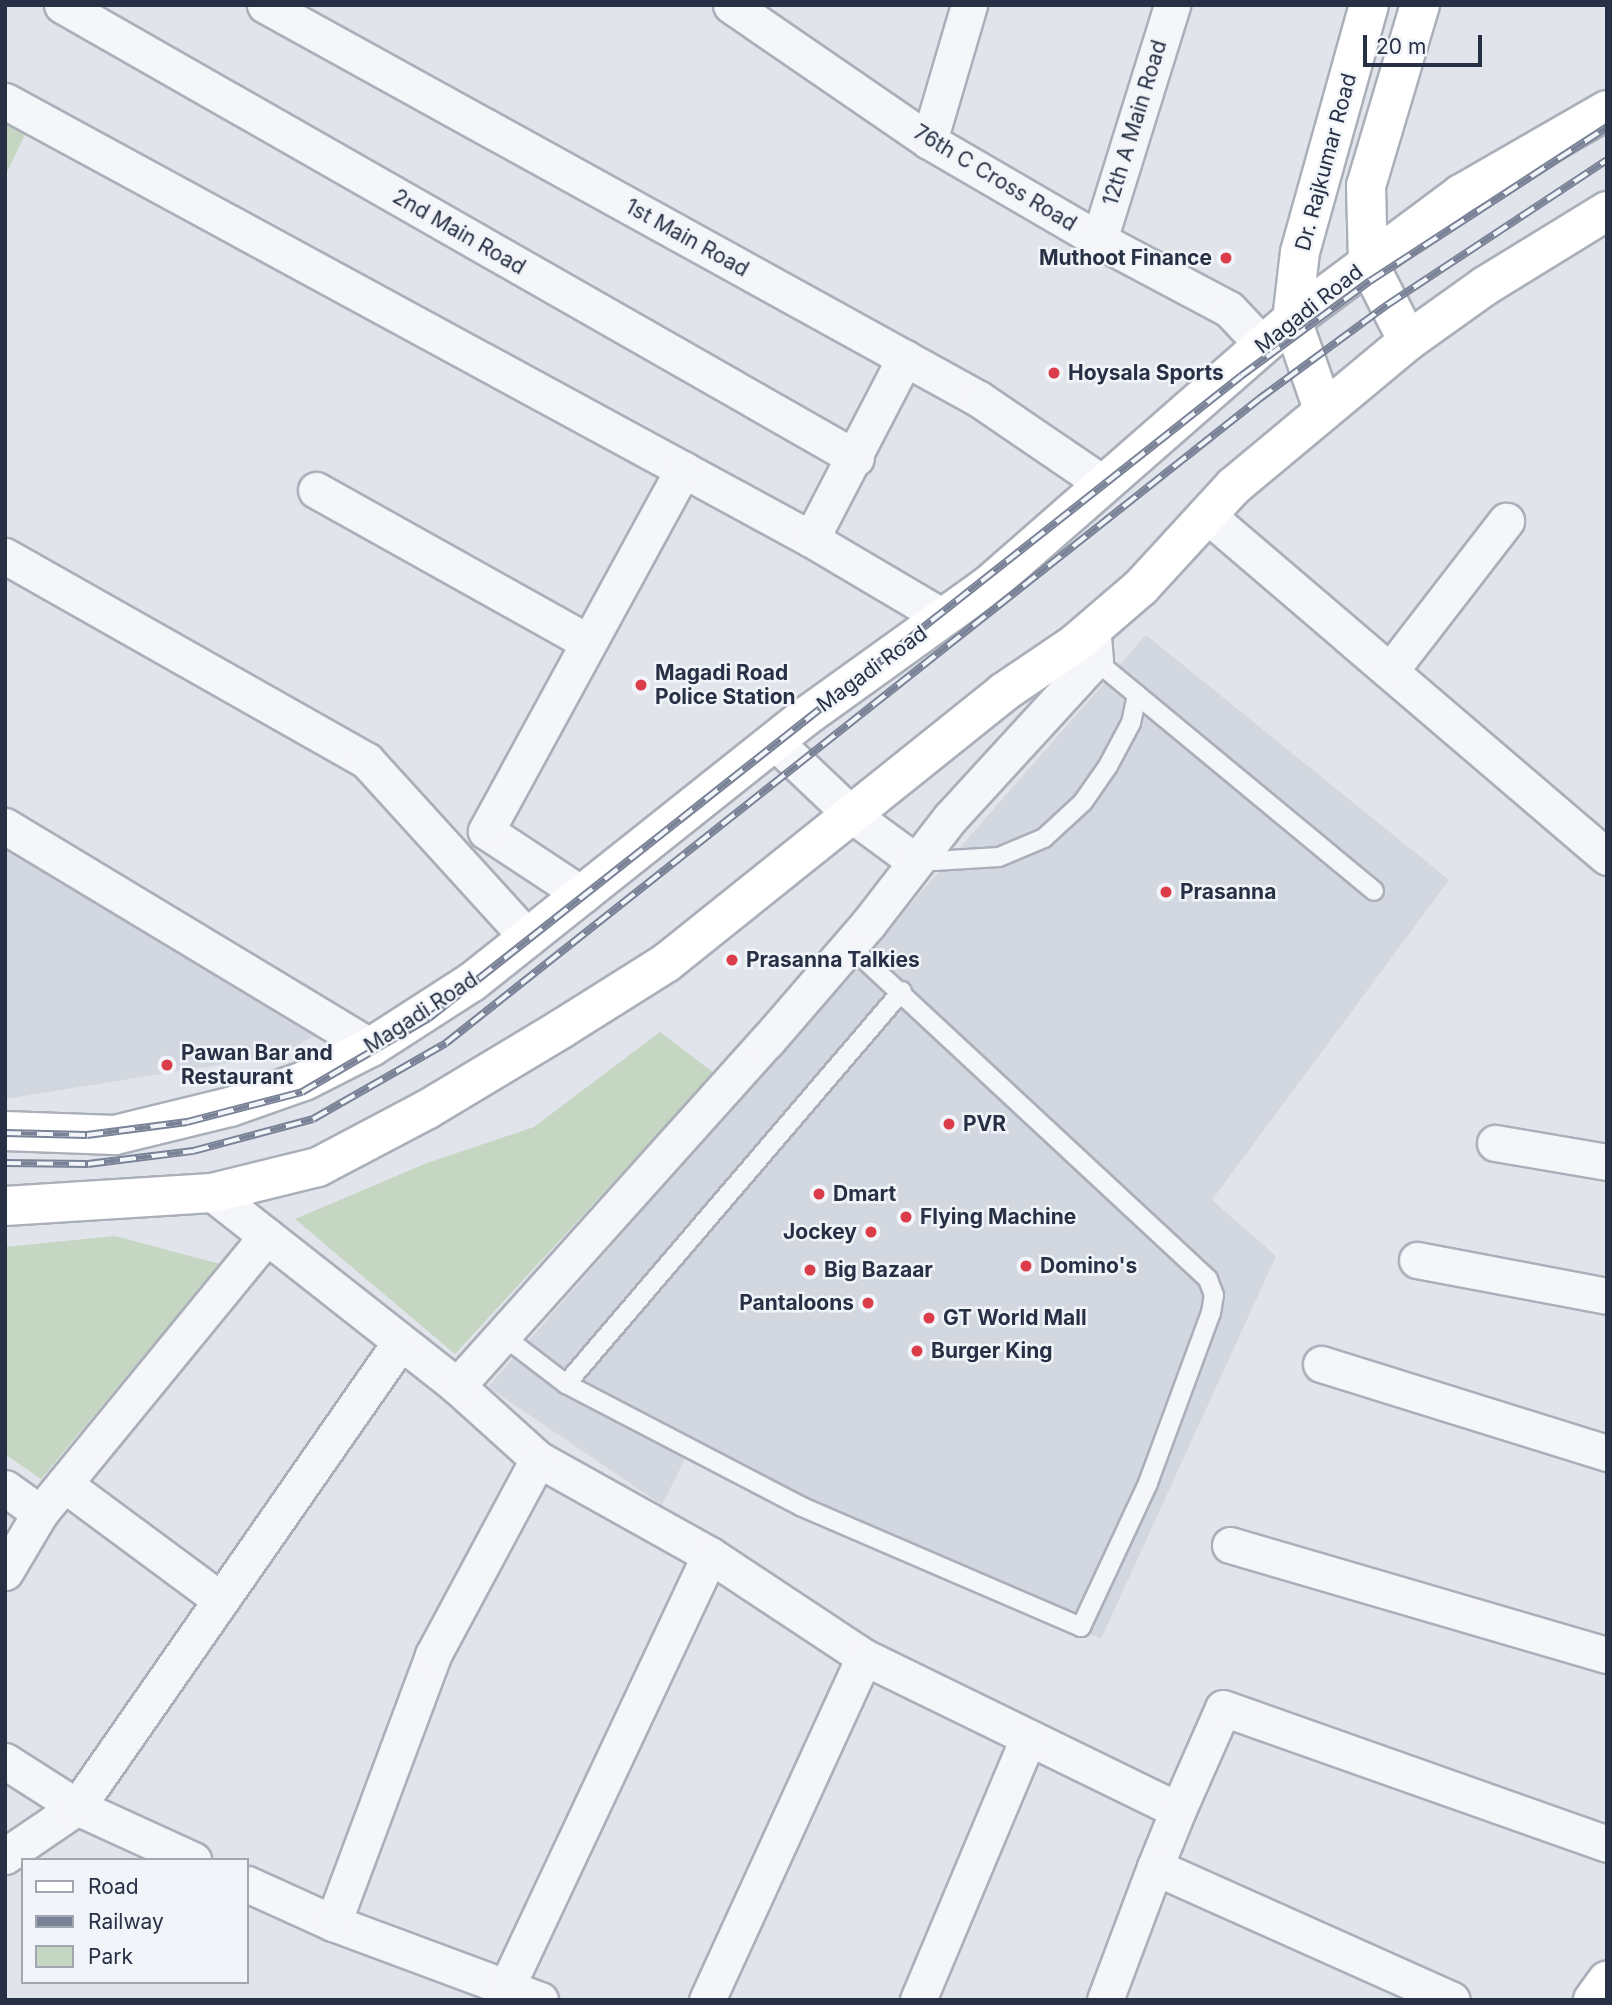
<!DOCTYPE html>
<html>
<head>
<meta charset="utf-8">
<style>
	body { margin:0 }
	#map { position:relative; width:1612px; height:2005px; overflow:hidden; background:#e1e5eb; font-family:Inter,sans-serif }
	div>[style] { position:absolute }
	[style*='--x'] { left:calc(var(--x)*1px); top:calc(var(--y)*1px); width:calc(var(--w)*1px); rotate:calc(var(--a)*1deg) }
	.built>* { inset:0; background:#d3d7e0 }
	.green>* { inset:0; background:#c5d6c2 }
	.roads { filter:drop-shadow(2px 0 #aaafb9) drop-shadow(-2px 0 #aaafb9) drop-shadow(0 2px #aaafb9) drop-shadow(0 -2px #aaafb9) }
	.lane>* { height:18px; margin:-9px; padding:0 9px; transform-origin:9px; border-radius:9px; background:#f5f6f9 }
	.street>* { height:35px; margin:-17.5px; padding:0 17.5px; transform-origin:17.5px; border-radius:17.5px; background:#f5f6f9 }
	.secondary>* { height:38px; margin:-19px; padding:0 19px; transform-origin:19px; border-radius:19px; background:#fff }
	.primary>* { height:38px; margin:-19px; padding:0 19px; transform-origin:19px; border-radius:19px; background:#fff }
	.rail>* { height:8px; margin-top:-4px; transform-origin:0; background:repeating-linear-gradient(90deg,#f1f4f8 0 16px,#798296 0 32px); box-sizing:border-box; border-block:2px solid #798296 }
	.dots>* { width:19px; height:19px; translate:-50% -50%; box-sizing:border-box; border:4px solid #f1f4f8; border-radius:50% }
	span { translate:-50% -50%; white-space:nowrap; text-align:center; line-height:1.15; -webkit-text-stroke:5px #f1f4f8; paint-order:stroke }
	.street-label { font-size:21px; color:#283045 }
	.poi-label { font-size:21px; color:#283045; font-weight:700 }
	.right { translate:-100% -50%; text-align:right }
	.left { translate:0 -50%; text-align:left }
	.frame { position:absolute; inset:0; border:7px solid #283045; pointer-events:none }
	.legend { position:absolute; left:21px; top:1858px; width:228px; height:126px; box-sizing:border-box; background:#f1f4f8; border:2px solid #a1a6b0; margin:0; padding:9px 12px; list-style:none; font-size:21px; color:#283045 }
	.legend li { display:flex; align-items:center; gap:14px; height:35px }
	.legend b { width:35px; border:2px solid #a1a6b0 }
	.scale { position:absolute; left:1363px; top:35px; width:119px; height:32px; box-sizing:border-box; border:4px solid #283045; border-top:0; padding-left:9px; font-size:21px; line-height:24px; white-space:nowrap; color:#283045; -webkit-text-stroke:5px #f1f4f8; paint-order:stroke }
</style>
</head>
<body>
<div id="map">
	<div class="built">
		<div style="clip-path:polygon(1146px 635px,1449px 880px,1212px 1200px,1276px 1256px,1101px 1639px,690px 1449px,662px 1505px,488px 1387px)"></div>
		<div style="clip-path:polygon(5px 819px,297px 982px,354px 1014px,279px 1055px,5px 1099px)"></div>
	</div>
	<div class="green">
		<div style="clip-path:polygon(5px 113px,30px 124px,5px 176px)"></div>
		<div style="clip-path:polygon(660px 1032px,714px 1073px,455px 1354px,295px 1219px,427px 1163px,534px 1127px)"></div>
		<div style="clip-path:polygon(115px 1236px,220px 1264px,41px 1479px,5px 1454px,5px 1247px)"></div>
	</div>
	<div class="roads">
		<div class="lane">
			<div style="--x:1095;--y:660;--w:362;--a:39.6"></div>
			<div style="--x:918;--y:862;--w:81;--a:-3.5"></div>
			<div style="--x:999;--y:857;--w:49;--a:-22.9"></div>
			<div style="--x:1044;--y:838;--w:53;--a:-42.7"></div>
			<div style="--x:1083;--y:802;--w:44;--a:-55.2"></div>
			<div style="--x:1108;--y:766;--w:49;--a:-61.9"></div>
			<div style="--x:1131;--y:723;--w:29;--a:-78"></div>
			<div style="--x:502;--y:1335;--w:81;--a:37.4"></div>
			<div style="--x:566;--y:1384;--w:264;--a:27.5"></div>
			<div style="--x:800;--y:1506;--w:306;--a:23.3"></div>
			<div style="--x:1081;--y:1627;--w:159;--a:-65"></div>
			<div style="--x:1148;--y:1483;--w:181;--a:-69.7"></div>
			<div style="--x:1211;--y:1313;--w:18;--a:-81"></div>
			<div style="--x:1214;--y:1295;--w:17;--a:-111"></div>
			<div style="--x:1208;--y:1279;--w:489;--a:-137.1"></div>
			<div style="--x:566;--y:1384;--w:517;--a:-49.47"></div>
		</div>
		<div class="street">
			<div style="--x:62;--y:5;--w:914;--a:29.71"></div>
			<div style="--x:265;--y:5;--w:815;--a:28.89"></div>
			<div style="--x:979;--y:399;--w:149;--a:34.3"></div>
			<div style="--x:731;--y:5;--w:240;--a:34.5"></div>
			<div style="--x:929;--y:141;--w:197;--a:30.2"></div>
			<div style="--x:1099;--y:240;--w:147;--a:28"></div>
			<div style="--x:1229;--y:309;--w:48;--a:46.7"></div>
			<div style="--x:5;--y:101;--w:917;--a:28.52"></div>
			<div style="--x:811;--y:539;--w:153;--a:30.6"></div>
			<div style="--x:929;--y:141;--w:142;--a:-73.6"></div>
			<div style="--x:1099;--y:240;--w:246;--a:-72.7"></div>
			<div style="--x:316;--y:490;--w:312;--a:29.2"></div>
			<div style="--x:1207;--y:515;--w:526;--a:40.53"></div>
			<div style="--x:811;--y:539;--w:204;--a:-62.6"></div>
			<div style="--x:5;--y:556;--w:415;--a:29.5"></div>
			<div style="--x:366;--y:760;--w:241;--a:47.7"></div>
			<div style="--x:1390;--y:671;--w:190;--a:-52.3"></div>
			<div style="--x:775;--y:742;--w:106;--a:43.5"></div>
			<div style="--x:852;--y:815;--w:79;--a:36.3"></div>
			<div style="--x:5;--y:826;--w:428;--a:31.1"></div>
			<div style="--x:583;--y:895;--w:116;--a:-146.6"></div>
			<div style="--x:486;--y:831;--w:412;--a:-61.4"></div>
			<div style="--x:1495;--y:1143;--w:114;--a:9.6"></div>
			<div style="--x:212;--y:1193;--w:312;--a:38.2"></div>
			<div style="--x:457;--y:1386;--w:109;--a:42"></div>
			<div style="--x:538;--y:1459;--w:197;--a:29.2"></div>
			<div style="--x:710;--y:1555;--w:185;--a:33.5"></div>
			<div style="--x:864;--y:1657;--w:349;--a:26"></div>
			<div style="--x:1178;--y:1810;--w:61;--a:112"></div>
			<div style="--x:1155;--y:1867;--w:325;--a:24.1"></div>
			<div style="--x:1417;--y:1260;--w:193;--a:10.7"></div>
			<div style="--x:1321;--y:1364;--w:300;--a:17.3"></div>
			<div style="--x:457;--y:1386;--w:464;--a:-48.1"></div>
			<div style="--x:767;--y:1041;--w:155;--a:-49.2"></div>
			<div style="--x:868;--y:924;--w:134;--a:-52.3"></div>
			<div style="--x:950;--y:818;--w:214;--a:-47.5"></div>
			<div style="--x:1095;--y:660;--w:32;--a:-95"></div>
			<div style="--x:64;--y:1484;--w:195;--a:36.5"></div>
			<div style="--x:5;--y:1488;--w:43;--a:35.5"></div>
			<div style="--x:1230;--y:1545;--w:393;--a:16.3"></div>
			<div style="--x:5;--y:1572;--w:69;--a:-59.3"></div>
			<div style="--x:40;--y:1513;--w:358;--a:-50.7"></div>
			<div style="--x:5;--y:1761;--w:85;--a:32.6"></div>
			<div style="--x:77;--y:1807;--w:128;--a:24.6"></div>
			<div style="--x:1178;--y:1810;--w:111;--a:-66.2"></div>
			<div style="--x:1223;--y:1708;--w:407;--a:19.5"></div>
			<div style="--x:5;--y:1856;--w:87;--a:-34.2"></div>
			<div style="--x:77;--y:1807;--w:564;--a:-55.18"></div>
			<div style="--x:247;--y:1884;--w:94;--a:24.4"></div>
			<div style="--x:333;--y:1923;--w:221;--a:20.4"></div>
			<div style="--x:333;--y:1923;--w:286;--a:-69.5"></div>
			<div style="--x:433;--y:1655;--w:222;--a:-61.8"></div>
			<div style="--x:507;--y:1986;--w:476;--a:-64.8"></div>
			<div style="--x:707;--y:2000;--w:377;--a:-65.4"></div>
			<div style="--x:918;--y:2000;--w:284;--a:-67.2"></div>
			<div style="--x:1105;--y:2000;--w:142;--a:-69.4"></div>
		</div>
		<div class="secondary">
			<div style="--x:1408;--y:341;--w:88;--a:-117.1"></div>
			<div style="--x:1368;--y:263;--w:77;--a:-91.5"></div>
			<div style="--x:1366;--y:186;--w:189;--a:-73.4"></div>
			<div style="--x:1323;--y:409;--w:94;--a:-109.2"></div>
			<div style="--x:1292;--y:320;--w:68;--a:-83.3"></div>
			<div style="--x:1300;--y:252;--w:256;--a:-74.4"></div>
			<div style="--x:1593;--y:2000;--w:24;--a:-54"></div>
		</div>
		<div class="primary">
			<div style="--x:5;--y:1131;--w:110;--a:2.1"></div>
			<div style="--x:115;--y:1135;--w:118;--a:-13.7"></div>
			<div style="--x:230;--y:1107;--w:78;--a:-19.4"></div>
			<div style="--x:304;--y:1081;--w:75;--a:-26.9"></div>
			<div style="--x:371;--y:1047;--w:120;--a:-32.8"></div>
			<div style="--x:472;--y:982;--w:426;--a:-38.5"></div>
			<div style="--x:805;--y:717;--w:228;--a:-35.7"></div>
			<div style="--x:990;--y:584;--w:401;--a:-41.2"></div>
			<div style="--x:1292;--y:320;--w:211;--a:-36.7"></div>
			<div style="--x:1461;--y:194;--w:168;--a:-29.9"></div>
			<div style="--x:5;--y:1206;--w:207;--a:-3.6"></div>
			<div style="--x:212;--y:1193;--w:109;--a:-13.8"></div>
			<div style="--x:318;--y:1167;--w:124;--a:-27.8"></div>
			<div style="--x:428;--y:1109;--w:155;--a:-31"></div>
			<div style="--x:561;--y:1029;--w:124;--a:-32.2"></div>
			<div style="--x:666;--y:963;--w:433;--a:-38.7"></div>
			<div style="--x:1004;--y:692;--w:87;--a:-34.2"></div>
			<div style="--x:1076;--y:643;--w:86;--a:-40.7"></div>
			<div style="--x:1141;--y:587;--w:137;--a:-47.4"></div>
			<div style="--x:1234;--y:486;--w:226;--a:-39.8"></div>
			<div style="--x:1408;--y:341;--w:95;--a:-35.5"></div>
			<div style="--x:1485;--y:286;--w:143;--a:-31.6"></div>
		</div>
	</div>
	<div class="rail">
		<div style="--x:5;--y:1133;--w:82;--a:1.4"></div>
		<div style="--x:87;--y:1135;--w:101;--a:-7.4"></div>
		<div style="--x:187;--y:1122;--w:119;--a:-14.6"></div>
		<div style="--x:302;--y:1092;--w:147;--a:-30.2"></div>
		<div style="--x:429;--y:1018;--w:1035;--a:-38.33"></div>
		<div style="--x:1241;--y:376;--w:160;--a:-36.4"></div>
		<div style="--x:1370;--y:281;--w:283;--a:-33"></div>
		<div style="--x:5;--y:1163;--w:83;--a:0.7"></div>
		<div style="--x:88;--y:1164;--w:106;--a:-7.1"></div>
		<div style="--x:193;--y:1151;--w:124;--a:-14.9"></div>
		<div style="--x:313;--y:1119;--w:153;--a:-29.7"></div>
		<div style="--x:446;--y:1043;--w:1037;--a:-38.38"></div>
		<div style="--x:1259;--y:399;--w:159;--a:-36.3"></div>
		<div style="--x:1387;--y:305;--w:263;--a:-33.4"></div>
	</div>
	<div class="dots">
		<div style="left:1226px;top:258px;background:#da3d49"></div>
		<div style="left:1054px;top:373px;background:#da3d49"></div>
		<div style="left:641px;top:685px;background:#da3d49"></div>
		<div style="left:1166px;top:892px;background:#da3d49"></div>
		<div style="left:732px;top:960px;background:#da3d49"></div>
		<div style="left:167px;top:1065px;background:#da3d49"></div>
		<div style="left:949px;top:1124px;background:#da3d49"></div>
		<div style="left:819px;top:1194px;background:#da3d49"></div>
		<div style="left:906px;top:1217px;background:#da3d49"></div>
		<div style="left:871px;top:1232px;background:#da3d49"></div>
		<div style="left:1026px;top:1266px;background:#da3d49"></div>
		<div style="left:810px;top:1270px;background:#da3d49"></div>
		<div style="left:868px;top:1303px;background:#da3d49"></div>
		<div style="left:929px;top:1318px;background:#da3d49"></div>
		<div style="left:917px;top:1351px;background:#da3d49"></div>
	</div>
	<div class="street-label">
		<span style="left:1135px;top:123px;rotate:-73deg">12th A Main Road</span>
		<span style="left:1326px;top:162px;rotate:-75deg">Dr. Rajkumar Road</span>
		<span style="left:995px;top:178px;rotate:31deg">76th C Cross Road</span>
		<span style="left:459px;top:232px;rotate:30deg">2nd Main Road</span>
		<span style="left:687px;top:238px;rotate:29deg">1st Main Road</span>
		<span style="left:1309px;top:309px;rotate:-38deg">Magadi Road</span>
		<span style="left:872px;top:669px;rotate:-36deg">Magadi Road</span>
		<span style="left:421px;top:1013px;rotate:-33deg">Magadi Road</span>
	</div>
	<div class="poi-label">
		<span class="right" style="left:1212px;top:258px">Muthoot Finance</span>
		<span class="left" style="left:1068px;top:373px">Hoysala Sports</span>
		<span class="left" style="left:655px;top:685px">Magadi Road<br>Police Station</span>
		<span class="left" style="left:1180px;top:892px">Prasanna</span>
		<span class="left" style="left:746px;top:960px">Prasanna Talkies</span>
		<span class="left" style="left:181px;top:1065px">Pawan Bar and<br>Restaurant</span>
		<span class="left" style="left:963px;top:1124px">PVR</span>
		<span class="left" style="left:833px;top:1194px">Dmart</span>
		<span class="left" style="left:920px;top:1217px">Flying Machine</span>
		<span class="right" style="left:857px;top:1232px">Jockey</span>
		<span class="left" style="left:1040px;top:1266px">Domino's</span>
		<span class="left" style="left:824px;top:1270px">Big Bazaar</span>
		<span class="right" style="left:854px;top:1303px">Pantaloons</span>
		<span class="left" style="left:943px;top:1318px">GT World Mall</span>
		<span class="left" style="left:931px;top:1351px">Burger King</span>
	</div>
	<div class="frame"></div>
	<ul class="legend">
	<li><b style="height:9px;background:#fff"></b>Road</li>
	<li><b style="height:9px;background:#798296"></b>Railway</li>
	<li><b style="height:19px;background:#c5d6c2"></b>Park</li>
	</ul>
	<div class="scale">20 m</div>
</div>
</body>
</html>
